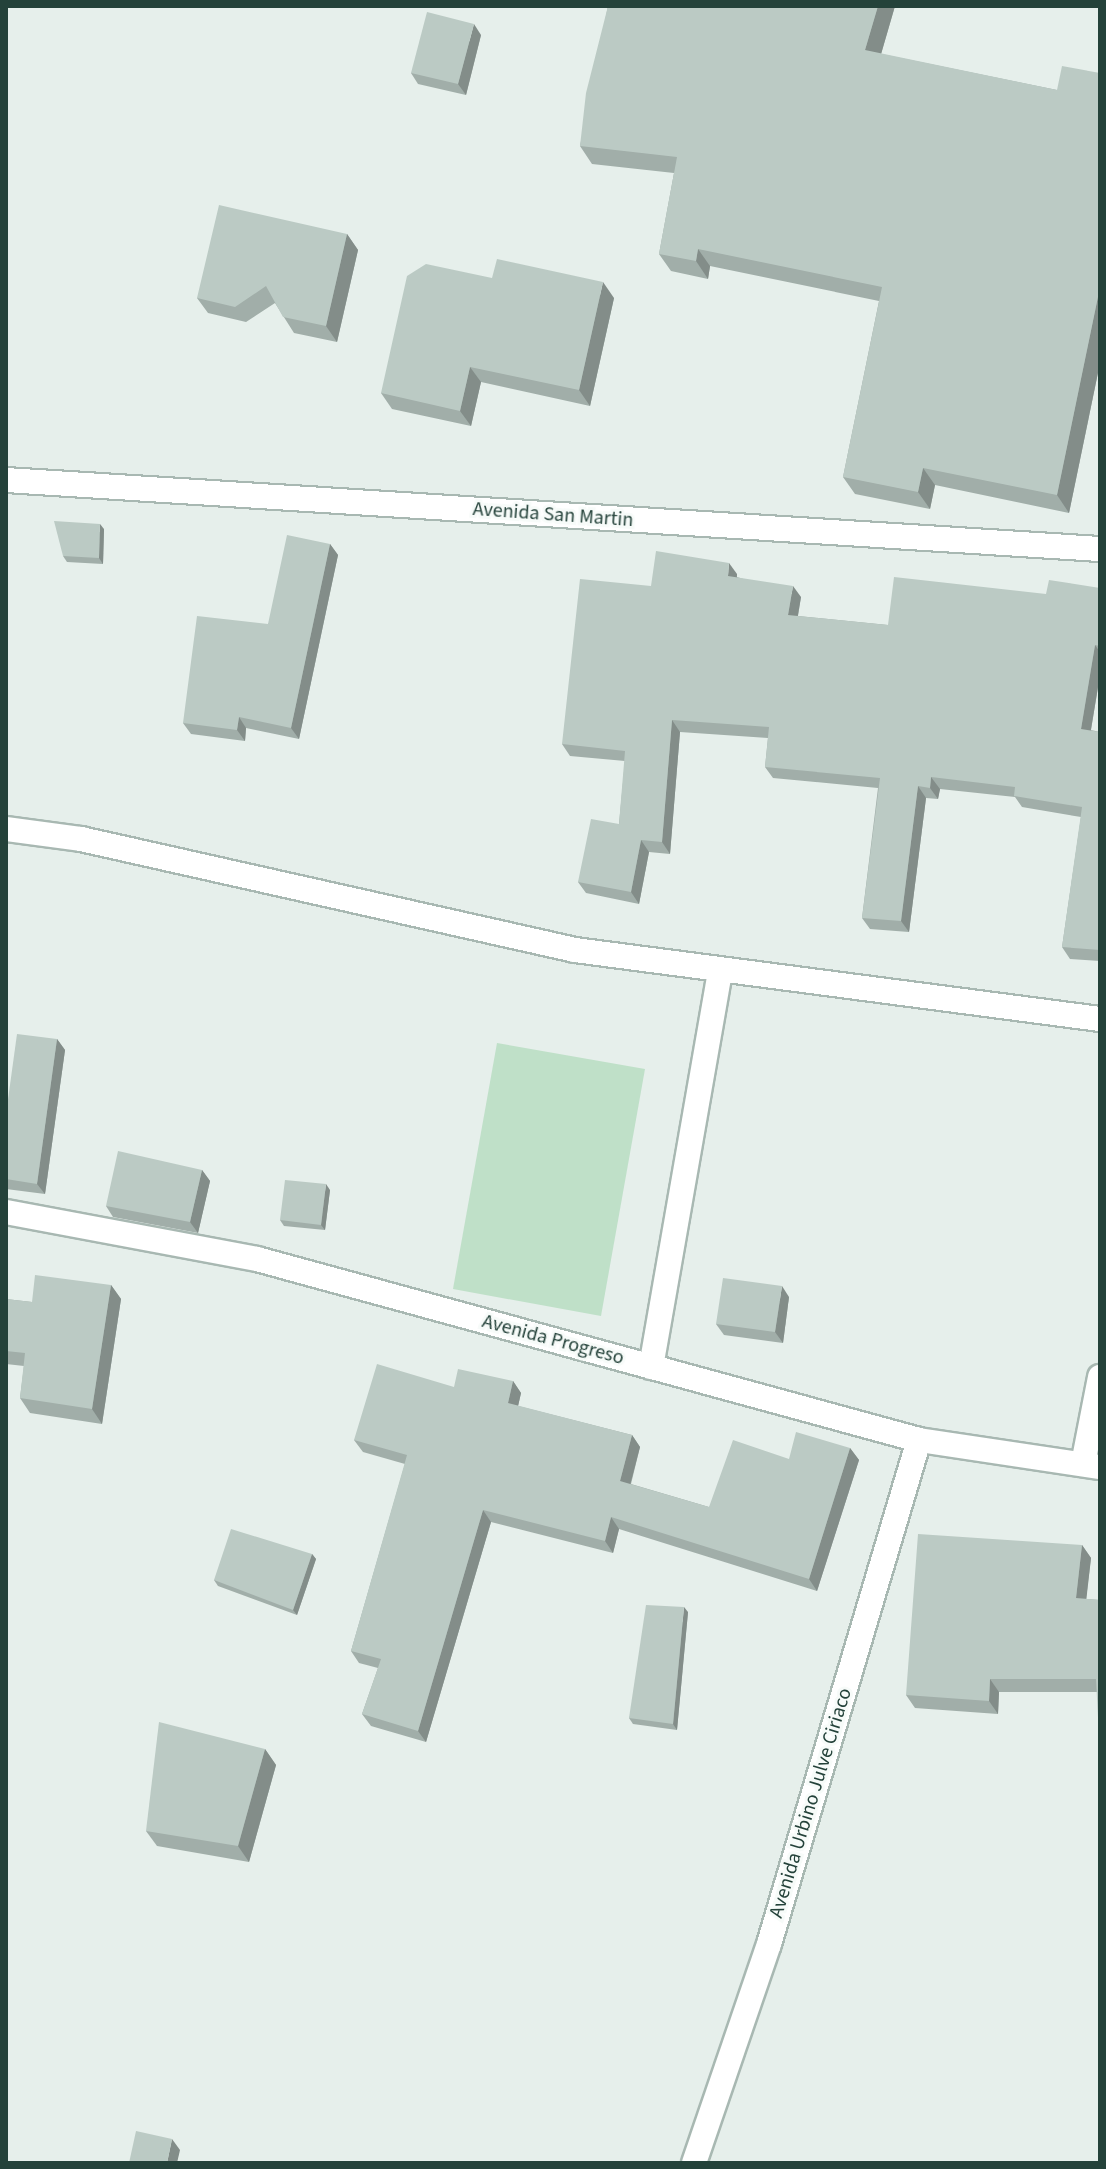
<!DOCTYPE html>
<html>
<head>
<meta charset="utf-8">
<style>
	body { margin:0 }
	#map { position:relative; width:1106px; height:2169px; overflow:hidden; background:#e6efeb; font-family:"Source Sans 3",sans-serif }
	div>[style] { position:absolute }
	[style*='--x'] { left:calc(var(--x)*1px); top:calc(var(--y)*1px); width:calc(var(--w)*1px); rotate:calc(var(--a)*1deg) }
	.green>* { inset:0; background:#bfe0c8 }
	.roads { filter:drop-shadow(2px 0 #a8b8b2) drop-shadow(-2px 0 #a8b8b2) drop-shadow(0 2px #a8b8b2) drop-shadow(0 -2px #a8b8b2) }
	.minor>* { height:24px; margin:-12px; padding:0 12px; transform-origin:12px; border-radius:12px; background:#fff }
	.tertiary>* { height:24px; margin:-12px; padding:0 12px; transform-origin:12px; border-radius:12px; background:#fff }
	.wall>* { inset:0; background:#a1aea9 }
	.shaded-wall>* { inset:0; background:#838d89 }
	.building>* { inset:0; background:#bbcac4 }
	span { translate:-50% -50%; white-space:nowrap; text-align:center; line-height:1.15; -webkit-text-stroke:6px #f7fbf9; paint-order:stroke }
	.street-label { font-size:20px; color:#24423a }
	.frame { position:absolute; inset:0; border:8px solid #24423a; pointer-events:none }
</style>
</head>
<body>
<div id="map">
	<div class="green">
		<div style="clip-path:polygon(497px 1043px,645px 1069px,601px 1316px,453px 1289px)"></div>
	</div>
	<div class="roads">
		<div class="minor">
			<div style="--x:6;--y:829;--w:76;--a:7.6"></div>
			<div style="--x:81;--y:839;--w:506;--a:12.66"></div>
			<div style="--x:575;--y:950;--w:530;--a:7.49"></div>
			<div style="--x:6;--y:1212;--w:255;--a:10.6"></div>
			<div style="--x:257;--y:1259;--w:686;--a:15.29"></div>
			<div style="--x:919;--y:1440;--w:183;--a:8.5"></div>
			<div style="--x:651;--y:1367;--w:403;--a:-80.1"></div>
			<div style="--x:1083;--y:1464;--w:89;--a:-78.9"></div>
			<div style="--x:694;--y:2163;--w:231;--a:-71.1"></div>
			<div style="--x:769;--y:1944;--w:526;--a:-73.43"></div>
		</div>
		<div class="tertiary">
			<div style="--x:6;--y:480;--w:1096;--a:3.61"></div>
		</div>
	</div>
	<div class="wall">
		<div style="clip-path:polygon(608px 6px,895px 6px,881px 54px,1057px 90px,1100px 73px,1100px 363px,1069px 513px,935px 485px,930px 509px,855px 494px,843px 477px,879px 301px,710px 266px,708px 279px,671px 271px,659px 254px,674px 173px,592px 164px,580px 146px)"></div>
		<div style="clip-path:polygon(481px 35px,466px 95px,418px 84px,411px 73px)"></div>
		<div style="clip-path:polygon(347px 234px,358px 250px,337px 342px,294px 333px,275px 303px,246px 322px,208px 313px,197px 298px)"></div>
		<div style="clip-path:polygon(492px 278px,614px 298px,590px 406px,481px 382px,471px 426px,392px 409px,381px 393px)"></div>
		<div style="clip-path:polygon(104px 529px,103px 564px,67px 562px,63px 556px)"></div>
		<div style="clip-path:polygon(330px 544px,338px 555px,299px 739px,246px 728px,245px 741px,191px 734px,183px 723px,268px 624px)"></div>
		<div style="clip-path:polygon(737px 574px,737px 577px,801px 597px,798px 616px,888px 625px,1046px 594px,1100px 588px,1100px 675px,1091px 730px,1100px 732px,1100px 961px,1070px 959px,1062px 947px,1081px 817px,1022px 807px,1015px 797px,940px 789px,938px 799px,926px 798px,909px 932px,870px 929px,862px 918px,878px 788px,773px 778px,765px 767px,768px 738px,680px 732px,670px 854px,649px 852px,639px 904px,586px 893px,578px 882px,619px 824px,625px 761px,570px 756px,562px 744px,651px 586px)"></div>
		<div style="clip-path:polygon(57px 1039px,65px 1050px,45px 1194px,6px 1189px,6px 1114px)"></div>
		<div style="clip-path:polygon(202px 1170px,210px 1181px,198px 1233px,113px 1217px,106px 1206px)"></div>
		<div style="clip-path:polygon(330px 1190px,325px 1230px,284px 1226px,280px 1220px)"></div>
		<div style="clip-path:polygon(111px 1285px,121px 1299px,102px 1424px,30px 1413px,20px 1398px,24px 1366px,6px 1364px,6px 1299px,32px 1302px)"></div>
		<div style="clip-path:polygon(789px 1297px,783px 1343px,724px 1335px,716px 1324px)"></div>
		<div style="clip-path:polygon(513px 1381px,521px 1393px,518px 1406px,632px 1435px,640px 1447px,631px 1484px,709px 1507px,789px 1459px,850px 1448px,859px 1460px,817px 1591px,619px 1529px,613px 1553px,491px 1522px,426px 1742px,371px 1726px,362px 1714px,378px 1668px,359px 1663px,351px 1651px,405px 1464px,363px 1452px,354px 1440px,454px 1387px)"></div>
		<div style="clip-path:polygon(1082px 1545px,1091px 1558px,1086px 1599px,1100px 1600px,1097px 1692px,999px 1692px,998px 1714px,915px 1708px,906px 1695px)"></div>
		<div style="clip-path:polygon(312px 1554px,316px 1559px,297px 1615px,218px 1586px,214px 1580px)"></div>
		<div style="clip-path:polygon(688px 1612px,677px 1730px,633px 1724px,629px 1718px)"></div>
		<div style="clip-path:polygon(265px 1749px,276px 1765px,249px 1862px,157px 1846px,146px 1831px)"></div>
	</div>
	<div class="shaded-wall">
		<div style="clip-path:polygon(878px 6px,895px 6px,877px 68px,865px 50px)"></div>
		<div style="clip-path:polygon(474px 24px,481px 35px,466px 95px,458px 84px)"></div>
		<div style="clip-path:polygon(347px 234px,358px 250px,337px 342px,326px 326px)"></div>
		<div style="clip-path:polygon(698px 249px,710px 266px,708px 279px,696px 261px)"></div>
		<div style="clip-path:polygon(603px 282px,614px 298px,590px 406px,579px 390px)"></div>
		<div style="clip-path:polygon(1100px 287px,1100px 363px,1069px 513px,1057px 495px)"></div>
		<div style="clip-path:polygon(470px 367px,481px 382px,471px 426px,460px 411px)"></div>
		<div style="clip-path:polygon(923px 468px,935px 485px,930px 509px,918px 492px)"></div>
		<div style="clip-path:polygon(100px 524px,104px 529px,103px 564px,99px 558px)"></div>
		<div style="clip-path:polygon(330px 544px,338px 555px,299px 739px,291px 728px)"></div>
		<div style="clip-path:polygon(729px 563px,737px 574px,736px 588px,728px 576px)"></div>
		<div style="clip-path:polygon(793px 586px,801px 597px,796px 626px,788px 615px)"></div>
		<div style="clip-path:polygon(1095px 645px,1100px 652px,1100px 675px,1089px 741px,1081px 729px)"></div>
		<div style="clip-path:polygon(239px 717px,246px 728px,245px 741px,237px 730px)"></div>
		<div style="clip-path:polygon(672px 720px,680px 732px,670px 854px,662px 842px)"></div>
		<div style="clip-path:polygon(931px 777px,940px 789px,938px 799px,930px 788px)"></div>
		<div style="clip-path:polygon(918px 786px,926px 798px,909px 932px,901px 921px)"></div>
		<div style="clip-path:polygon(641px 840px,649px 852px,639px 904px,631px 892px)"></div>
		<div style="clip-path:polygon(57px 1039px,65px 1050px,45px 1194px,37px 1184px)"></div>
		<div style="clip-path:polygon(202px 1170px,210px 1181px,198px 1233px,190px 1222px)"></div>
		<div style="clip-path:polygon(326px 1184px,330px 1190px,325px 1230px,321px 1225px)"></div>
		<div style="clip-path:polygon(111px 1285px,121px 1299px,102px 1424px,92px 1409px)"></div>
		<div style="clip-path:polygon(782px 1286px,789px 1297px,783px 1343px,775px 1332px)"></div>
		<div style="clip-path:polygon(513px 1381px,521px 1393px,516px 1415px,508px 1403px)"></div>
		<div style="clip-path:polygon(632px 1435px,640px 1447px,628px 1493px,620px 1481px)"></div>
		<div style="clip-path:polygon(850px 1448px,859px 1460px,817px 1591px,809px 1579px)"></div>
		<div style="clip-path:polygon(483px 1510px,491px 1522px,426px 1742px,418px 1731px)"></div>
		<div style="clip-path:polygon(611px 1517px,619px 1529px,613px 1553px,605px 1541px)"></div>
		<div style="clip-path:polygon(1082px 1545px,1091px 1558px,1085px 1611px,1076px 1598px)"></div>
		<div style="clip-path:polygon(312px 1554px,316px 1559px,297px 1615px,293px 1610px)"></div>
		<div style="clip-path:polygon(684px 1607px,688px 1612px,677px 1730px,673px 1724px)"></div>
		<div style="clip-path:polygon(990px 1679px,999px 1692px,998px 1714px,989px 1701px)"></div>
		<div style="clip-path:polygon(265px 1749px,276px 1765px,249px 1862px,238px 1846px)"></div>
		<div style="clip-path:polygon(172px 2139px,180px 2150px,177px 2163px,167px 2163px)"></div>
	</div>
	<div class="building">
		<div style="clip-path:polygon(608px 6px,878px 6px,865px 50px,1057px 90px,1062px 66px,1100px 73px,1100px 287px,1057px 495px,923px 468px,918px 492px,843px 477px,882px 287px,698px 249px,696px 261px,659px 254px,677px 157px,580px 146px,586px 93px)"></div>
		<div style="clip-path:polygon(427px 12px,474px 24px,458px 84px,411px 73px)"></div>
		<div style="clip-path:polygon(219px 205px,347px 234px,326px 326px,283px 317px,266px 286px,235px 307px,197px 298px)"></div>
		<div style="clip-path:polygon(497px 259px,603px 282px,579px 390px,470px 367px,460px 411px,381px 393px,407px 276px,426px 264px,492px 278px)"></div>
		<div style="clip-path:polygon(54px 521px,100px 524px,99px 558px,63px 556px)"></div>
		<div style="clip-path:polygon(287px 535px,330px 544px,291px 728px,239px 717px,237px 730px,183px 723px,197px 616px,268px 624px)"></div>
		<div style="clip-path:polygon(656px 551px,729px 563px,728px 576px,793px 586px,788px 615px,888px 625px,894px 577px,1046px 594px,1049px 580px,1100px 588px,1100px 646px,1095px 645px,1081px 729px,1100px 732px,1100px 950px,1062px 947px,1082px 807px,1014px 796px,1015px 787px,931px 777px,930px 788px,918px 786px,901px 921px,862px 918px,880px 778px,765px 767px,769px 727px,672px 720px,662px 842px,641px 840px,631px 892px,578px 882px,591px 819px,619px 824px,625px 751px,562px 744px,580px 579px,651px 586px)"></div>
		<div style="clip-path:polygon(17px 1034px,57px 1039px,37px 1184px,6px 1179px,6px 1114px)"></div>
		<div style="clip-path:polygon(118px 1151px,202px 1170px,190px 1222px,106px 1206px)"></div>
		<div style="clip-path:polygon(285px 1180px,326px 1184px,321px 1225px,280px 1220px)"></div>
		<div style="clip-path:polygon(35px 1275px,111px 1285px,92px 1409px,20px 1398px,25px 1353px,6px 1351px,6px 1299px,32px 1302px)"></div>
		<div style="clip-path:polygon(723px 1278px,782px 1286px,775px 1332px,716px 1324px)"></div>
		<div style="clip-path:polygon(377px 1364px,454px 1387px,458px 1369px,513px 1381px,508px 1403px,632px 1435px,620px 1481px,709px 1507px,733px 1440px,789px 1459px,796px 1432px,850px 1448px,809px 1579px,611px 1517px,605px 1541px,483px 1510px,418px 1731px,362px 1714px,381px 1659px,351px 1651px,407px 1455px,354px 1440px)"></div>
		<div style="clip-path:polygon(231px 1529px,312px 1554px,293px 1610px,214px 1580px)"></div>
		<div style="clip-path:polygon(918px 1534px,1082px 1545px,1076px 1598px,1100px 1600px,1100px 1756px,1096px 1679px,990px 1679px,989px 1701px,906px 1695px)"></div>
		<div style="clip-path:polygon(646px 1605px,684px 1607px,673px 1724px,629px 1718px)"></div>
		<div style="clip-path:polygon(159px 1722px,265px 1749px,238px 1846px,146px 1831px)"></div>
		<div style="clip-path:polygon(136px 2131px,172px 2139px,167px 2163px,129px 2163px)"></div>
	</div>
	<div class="street-label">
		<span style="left:553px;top:515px;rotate:4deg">Avenida San Martin</span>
		<span style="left:553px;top:1340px;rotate:15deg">Avenida Progreso</span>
		<span style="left:811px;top:1803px;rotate:-73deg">Avenida Urbino Julve Ciriaco</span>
	</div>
	<div class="frame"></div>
</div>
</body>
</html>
